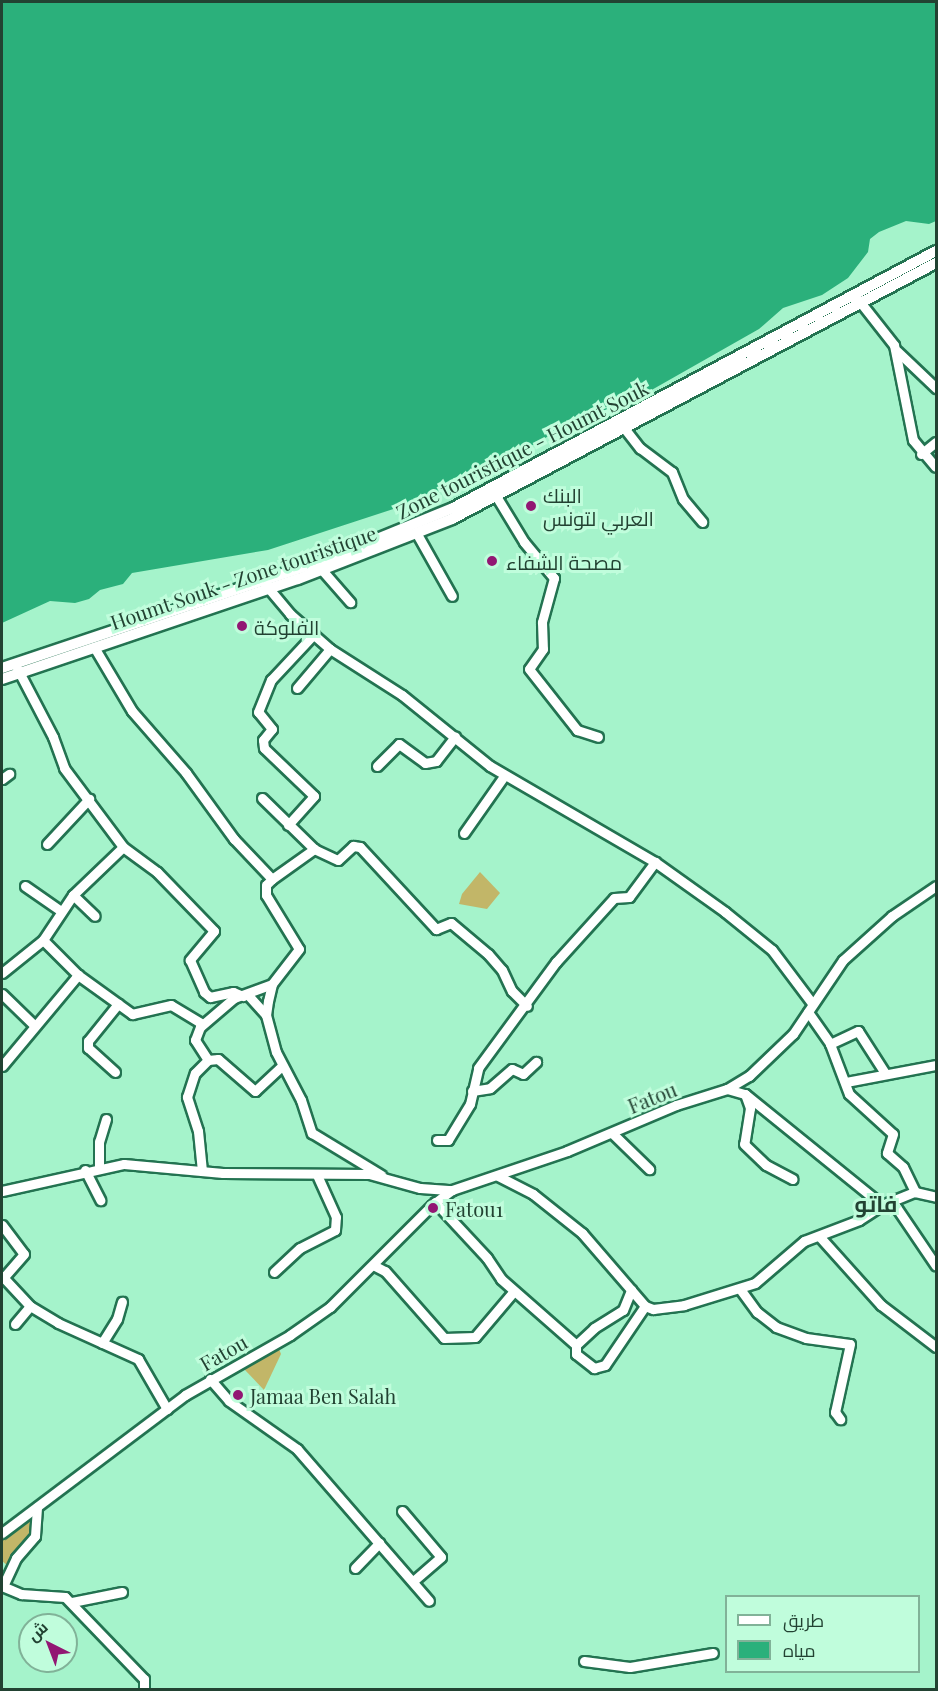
<!DOCTYPE html>
<html>
<head>
<meta charset="utf-8">
<style>
	body { margin:0 }
	#map { position:relative; width:938px; height:1691px; overflow:hidden; background:#a5f3cb; font-family:"Playfair Display",Cairo,serif }
	div>[style] { position:absolute }
	[style*='--x'] { left:calc(var(--x)*1px); top:calc(var(--y)*1px); width:calc(var(--w)*1px); rotate:calc(var(--a)*1deg) }
	.green>* { inset:0; background:#c2b668 }
	.water>* { inset:0; background:#2bb07b }
	.roads { filter:drop-shadow(2px 0 #237351) drop-shadow(-2px 0 #237351) drop-shadow(0 2px #237351) drop-shadow(0 -2px #237351) }
	.minor>* { height:9px; margin:-4.5px; padding:0 4.5px; transform-origin:4.5px; border-radius:4.5px; background:#fff }
	.major>* { height:10px; margin:-5px; padding:0 5px; transform-origin:5px; border-radius:5px; background:#fff }
	.dots>* { width:16px; height:16px; translate:-50% -50%; box-sizing:border-box; border:3px solid #c0fddc; border-radius:50% }
	span { translate:-50% -50%; white-space:nowrap; text-align:center; line-height:1.15; -webkit-text-stroke:6px #c0fddc; paint-order:stroke }
	.street-label { font-size:20px; color:#224232 }
	.poi-label { font-size:20px; color:#224232 }
	.left { translate:0 -50%; text-align:left }
	.quarter-label { font-size:22px; color:#224232; font-weight:700 }
	.frame { position:absolute; inset:0; border:3px solid #224232; pointer-events:none }
	.legend { position:absolute; left:725px; top:1595px; width:195px; height:78px; box-sizing:border-box; background:#c0fddc; border:2px solid #81b298; margin:0; padding:8px 10px; list-style:none; font-size:18px; color:#224232 }
	.legend li { display:flex; align-items:center; gap:12px; height:30px }
	.legend b { width:30px; border:2px solid #81b298 }
	.north { position:absolute; left:18px; top:1613px; width:60px; height:60px; box-sizing:border-box; background:#c0fddc; border:2px solid #81b298; border-radius:50%; rotate:318deg; font-size:16px; font-weight:700; line-height:24px; text-align:center; color:#224232 }
	.north::after { content:''; display:block; margin:auto; width:21px; height:27px; background:#921773; clip-path:polygon(50% 0,100% 100%,50% 72%,0 100%) }
</style>
</head>
<body>
<div id="map">
	<div class="green">
		<div style="clip-path:polygon(480px 872px,500px 893px,487px 909px,459px 904px,462px 894px)"></div>
		<div style="clip-path:polygon(279px 1349px,281px 1354px,264px 1390px,244px 1369px)"></div>
		<div style="clip-path:polygon(35px 1516px,38px 1528px,8px 1566px,2px 1561px,2px 1539px)"></div>
	</div>
	<div class="water">
		<div style="clip-path:polygon(2px 2px,936px 2px,936px 221px,929px 224px,906px 221px,879px 232px,870px 239px,868px 252px,848px 278px,822px 295px,783px 308px,759px 329px,641px 396px,574px 422px,469px 480px,427px 498px,268px 550px,132px 573px,123px 584px,100px 590px,89px 599px,75px 603px,50px 601px,2px 623px)"></div>
	</div>
	<div class="roads">
		<div class="minor">
			<div style="--x:857;--y:298;--w:60;--a:51.8"></div>
			<div style="--x:894;--y:345;--w:97;--a:78.7"></div>
			<div style="--x:913;--y:440;--w:35;--a:50"></div>
			<div style="--x:897;--y:351;--w:54;--a:43.5"></div>
			<div style="--x:621;--y:424;--w:31;--a:52"></div>
			<div style="--x:640;--y:448;--w:40;--a:37"></div>
			<div style="--x:672;--y:472;--w:29;--a:68"></div>
			<div style="--x:683;--y:499;--w:30;--a:50"></div>
			<div style="--x:921;--y:454;--w:19;--a:-39"></div>
			<div style="--x:493;--y:491;--w:60;--a:58.7"></div>
			<div style="--x:524;--y:542;--w:47;--a:50.2"></div>
			<div style="--x:554;--y:578;--w:46;--a:105.3"></div>
			<div style="--x:542;--y:622;--w:27;--a:88"></div>
			<div style="--x:543;--y:649;--w:24;--a:125"></div>
			<div style="--x:529;--y:669;--w:78;--a:51.8"></div>
			<div style="--x:577;--y:730;--w:22;--a:18"></div>
			<div style="--x:417;--y:534;--w:71;--a:60.6"></div>
			<div style="--x:322;--y:570;--w:43;--a:48.8"></div>
			<div style="--x:265;--y:584;--w:39;--a:50"></div>
			<div style="--x:290;--y:614;--w:53;--a:41.2"></div>
			<div style="--x:330;--y:649;--w:85;--a:32.6"></div>
			<div style="--x:402;--y:695;--w:113;--a:38.9"></div>
			<div style="--x:490;--y:766;--w:191;--a:30.2"></div>
			<div style="--x:655;--y:862;--w:86;--a:35.5"></div>
			<div style="--x:725;--y:912;--w:60;--a:39"></div>
			<div style="--x:772;--y:950;--w:66;--a:53"></div>
			<div style="--x:94;--y:647;--w:74;--a:59.3"></div>
			<div style="--x:132;--y:711;--w:82;--a:48.9"></div>
			<div style="--x:186;--y:773;--w:82;--a:54"></div>
			<div style="--x:234;--y:839;--w:55;--a:46.5"></div>
			<div style="--x:272;--y:879;--w:8;--a:135"></div>
			<div style="--x:266;--y:885;--w:10;--a:90"></div>
			<div style="--x:266;--y:895;--w:63;--a:58.6"></div>
			<div style="--x:299;--y:949;--w:44;--a:127.6"></div>
			<div style="--x:272;--y:984;--w:17;--a:103"></div>
			<div style="--x:268;--y:1001;--w:14;--a:98"></div>
			<div style="--x:266;--y:1015;--w:38;--a:75"></div>
			<div style="--x:276;--y:1052;--w:54;--a:62.5"></div>
			<div style="--x:301;--y:1100;--w:35;--a:72"></div>
			<div style="--x:312;--y:1133;--w:81;--a:31.3"></div>
			<div style="--x:17;--y:668;--w:78;--a:62.4"></div>
			<div style="--x:53;--y:737;--w:33;--a:70"></div>
			<div style="--x:64;--y:768;--w:99;--a:53.2"></div>
			<div style="--x:123;--y:847;--w:42;--a:36.3"></div>
			<div style="--x:157;--y:872;--w:82;--a:46"></div>
			<div style="--x:214;--y:931;--w:38;--a:130"></div>
			<div style="--x:190;--y:960;--w:35;--a:66"></div>
			<div style="--x:204;--y:992;--w:8;--a:40"></div>
			<div style="--x:210;--y:997;--w:24;--a:-12"></div>
			<div style="--x:233;--y:992;--w:11;--a:22"></div>
			<div style="--x:297;--y:688;--w:51;--a:-49.8"></div>
			<div style="--x:377;--y:766;--w:31;--a:-45"></div>
			<div style="--x:399;--y:744;--w:32;--a:36"></div>
			<div style="--x:425;--y:763;--w:11;--a:-10"></div>
			<div style="--x:436;--y:761;--w:31;--a:-52"></div>
			<div style="--x:2;--y:779;--w:9;--a:-36"></div>
			<div style="--x:262;--y:798;--w:73;--a:44.4"></div>
			<div style="--x:314;--y:849;--w:26;--a:25"></div>
			<div style="--x:338;--y:860;--w:21;--a:-43"></div>
			<div style="--x:353;--y:846;--w:7;--a:8"></div>
			<div style="--x:360;--y:847;--w:112;--a:47.2"></div>
			<div style="--x:436;--y:929;--w:16;--a:-22"></div>
			<div style="--x:451;--y:923;--w:48;--a:40"></div>
			<div style="--x:488;--y:954;--w:21;--a:49"></div>
			<div style="--x:502;--y:970;--w:23;--a:65"></div>
			<div style="--x:512;--y:991;--w:21;--a:45"></div>
			<div style="--x:288;--y:825;--w:39;--a:-48"></div>
			<div style="--x:314;--y:796;--w:69;--a:-136.2"></div>
			<div style="--x:264;--y:748;--w:8;--a:-97"></div>
			<div style="--x:263;--y:740;--w:14;--a:-51"></div>
			<div style="--x:272;--y:729;--w:22;--a:-129"></div>
			<div style="--x:258;--y:712;--w:35;--a:-68"></div>
			<div style="--x:271;--y:680;--w:63;--a:-46.9"></div>
			<div style="--x:464;--y:833;--w:70;--a:-54.9"></div>
			<div style="--x:47;--y:844;--w:62;--a:-47"></div>
			<div style="--x:272;--y:879;--w:52;--a:-35.5"></div>
			<div style="--x:25;--y:886;--w:44;--a:34.8"></div>
			<div style="--x:73;--y:895;--w:30;--a:44"></div>
			<div style="--x:43;--y:940;--w:49;--a:45"></div>
			<div style="--x:78;--y:975;--w:67;--a:35.8"></div>
			<div style="--x:132;--y:1014;--w:40;--a:-13"></div>
			<div style="--x:171;--y:1005;--w:37;--a:31"></div>
			<div style="--x:2;--y:973;--w:53;--a:-38.8"></div>
			<div style="--x:43;--y:940;--w:54;--a:-56.3"></div>
			<div style="--x:73;--y:895;--w:69;--a:-43.8"></div>
			<div style="--x:2;--y:994;--w:43;--a:44.1"></div>
			<div style="--x:248;--y:995;--w:27;--a:48"></div>
			<div style="--x:808;--y:1012;--w:39;--a:55"></div>
			<div style="--x:830;--y:1044;--w:53;--a:69.2"></div>
			<div style="--x:849;--y:1094;--w:59;--a:42.3"></div>
			<div style="--x:893;--y:1134;--w:20;--a:108"></div>
			<div style="--x:887;--y:1153;--w:21;--a:41"></div>
			<div style="--x:903;--y:1167;--w:28;--a:64"></div>
			<div style="--x:915;--y:1192;--w:22;--a:13"></div>
			<div style="--x:830;--y:1044;--w:31;--a:-25"></div>
			<div style="--x:858;--y:1031;--w:50;--a:57.3"></div>
			<div style="--x:208;--y:1060;--w:24;--a:-123"></div>
			<div style="--x:195;--y:1040;--w:14;--a:-69"></div>
			<div style="--x:200;--y:1027;--w:45;--a:-40.5"></div>
			<div style="--x:234;--y:998;--w:40;--a:-20.2"></div>
			<div style="--x:2;--y:1066;--w:119;--a:-50.1"></div>
			<div style="--x:115;--y:1072;--w:36;--a:-138"></div>
			<div style="--x:88;--y:1048;--w:7;--a:-90"></div>
			<div style="--x:88;--y:1041;--w:48;--a:-51"></div>
			<div style="--x:846;--y:1082;--w:92;--a:-10.7"></div>
			<div style="--x:727;--y:1089;--w:19;--a:16"></div>
			<div style="--x:745;--y:1094;--w:15;--a:70"></div>
			<div style="--x:750;--y:1108;--w:36;--a:99"></div>
			<div style="--x:744;--y:1144;--w:30;--a:44"></div>
			<div style="--x:766;--y:1165;--w:30;--a:28"></div>
			<div style="--x:472;--y:1091;--w:18;--a:-9"></div>
			<div style="--x:490;--y:1088;--w:29;--a:-41"></div>
			<div style="--x:512;--y:1069;--w:12;--a:24"></div>
			<div style="--x:523;--y:1074;--w:18;--a:-43"></div>
			<div style="--x:745;--y:1094;--w:176;--a:39"></div>
			<div style="--x:612;--y:1133;--w:52;--a:44.2"></div>
			<div style="--x:437;--y:1140;--w:11;--a:0"></div>
			<div style="--x:448;--y:1140;--w:42;--a:-58.6"></div>
			<div style="--x:470;--y:1104;--w:37;--a:-77"></div>
			<div style="--x:478;--y:1068;--w:132;--a:-53.7"></div>
			<div style="--x:556;--y:962;--w:86;--a:-47.8"></div>
			<div style="--x:614;--y:898;--w:15;--a:-4"></div>
			<div style="--x:629;--y:897;--w:44;--a:-53.4"></div>
			<div style="--x:99;--y:1167;--w:25;--a:-90"></div>
			<div style="--x:99;--y:1142;--w:24;--a:-73"></div>
			<div style="--x:85;--y:1170;--w:34;--a:63"></div>
			<div style="--x:202;--y:1171;--w:40;--a:-95.7"></div>
			<div style="--x:198;--y:1131;--w:36;--a:-108"></div>
			<div style="--x:187;--y:1097;--w:25;--a:-72"></div>
			<div style="--x:195;--y:1073;--w:18;--a:-45"></div>
			<div style="--x:208;--y:1060;--w:10;--a:-6"></div>
			<div style="--x:218;--y:1059;--w:49;--a:40.9"></div>
			<div style="--x:255;--y:1091;--w:37;--a:-43"></div>
			<div style="--x:498;--y:1176;--w:39;--a:27"></div>
			<div style="--x:533;--y:1194;--w:63;--a:38.5"></div>
			<div style="--x:582;--y:1233;--w:96;--a:49.2"></div>
			<div style="--x:645;--y:1306;--w:9;--a:21"></div>
			<div style="--x:653;--y:1309;--w:31;--a:-7"></div>
			<div style="--x:684;--y:1305;--w:74;--a:-17.2"></div>
			<div style="--x:755;--y:1283;--w:65;--a:-40.6"></div>
			<div style="--x:804;--y:1241;--w:59;--a:-20.9"></div>
			<div style="--x:859;--y:1220;--w:27;--a:-33"></div>
			<div style="--x:882;--y:1205;--w:35;--a:-22"></div>
			<div style="--x:2;--y:1191;--w:125;--a:-12.5"></div>
			<div style="--x:124;--y:1164;--w:99;--a:5.2"></div>
			<div style="--x:223;--y:1173;--w:146;--a:0.4"></div>
			<div style="--x:369;--y:1174;--w:53;--a:15.4"></div>
			<div style="--x:420;--y:1188;--w:32;--a:4"></div>
			<div style="--x:892;--y:1201;--w:78;--a:55.9"></div>
			<div style="--x:435;--y:1202;--w:76;--a:47.1"></div>
			<div style="--x:487;--y:1258;--w:25;--a:56"></div>
			<div style="--x:501;--y:1279;--w:100;--a:41.3"></div>
			<div style="--x:576;--y:1345;--w:9;--a:90"></div>
			<div style="--x:576;--y:1354;--w:23;--a:38"></div>
			<div style="--x:594;--y:1368;--w:11;--a:-15"></div>
			<div style="--x:605;--y:1365;--w:71;--a:-55.9"></div>
			<div style="--x:2;--y:1225;--w:36;--a:53"></div>
			<div style="--x:24;--y:1254;--w:32;--a:131"></div>
			<div style="--x:819;--y:1236;--w:93;--a:48.1"></div>
			<div style="--x:881;--y:1305;--w:69;--a:37.4"></div>
			<div style="--x:373;--y:1265;--w:13;--a:27"></div>
			<div style="--x:385;--y:1271;--w:89;--a:48.6"></div>
			<div style="--x:444;--y:1338;--w:31;--a:-2"></div>
			<div style="--x:475;--y:1337;--w:60;--a:-49.7"></div>
			<div style="--x:274;--y:1272;--w:35;--a:-43"></div>
			<div style="--x:300;--y:1248;--w:39;--a:-27"></div>
			<div style="--x:335;--y:1230;--w:13;--a:-86"></div>
			<div style="--x:336;--y:1217;--w:46;--a:-114.3"></div>
			<div style="--x:2;--y:1276;--w:41;--a:47"></div>
			<div style="--x:30;--y:1306;--w:33;--a:31"></div>
			<div style="--x:58;--y:1323;--w:88;--a:24.2"></div>
			<div style="--x:138;--y:1359;--w:58;--a:59.9"></div>
			<div style="--x:740;--y:1289;--w:29;--a:54"></div>
			<div style="--x:757;--y:1312;--w:24;--a:38"></div>
			<div style="--x:776;--y:1327;--w:32;--a:20"></div>
			<div style="--x:806;--y:1338;--w:44;--a:7.8"></div>
			<div style="--x:850;--y:1344;--w:70;--a:102.4"></div>
			<div style="--x:835;--y:1412;--w:9;--a:54"></div>
			<div style="--x:15;--y:1324;--w:23;--a:-50"></div>
			<div style="--x:102;--y:1343;--w:28;--a:-58"></div>
			<div style="--x:117;--y:1319;--w:18;--a:-74"></div>
			<div style="--x:576;--y:1345;--w:25;--a:-43"></div>
			<div style="--x:594;--y:1328;--w:34;--a:-32"></div>
			<div style="--x:623;--y:1310;--w:22;--a:-68"></div>
			<div style="--x:210;--y:1379;--w:29;--a:49"></div>
			<div style="--x:229;--y:1401;--w:83;--a:35.2"></div>
			<div style="--x:297;--y:1449;--w:201;--a:49"></div>
			<div style="--x:402;--y:1511;--w:60;--a:49.7"></div>
			<div style="--x:441;--y:1557;--w:35;--a:139"></div>
			<div style="--x:2;--y:1533;--w:229;--a:-37"></div>
			<div style="--x:185;--y:1395;--w:121;--a:-29.7"></div>
			<div style="--x:290;--y:1335;--w:49;--a:-35"></div>
			<div style="--x:330;--y:1307;--w:144;--a:-45"></div>
			<div style="--x:432;--y:1205;--w:25;--a:-37"></div>
			<div style="--x:452;--y:1190;--w:121;--a:-18.7"></div>
			<div style="--x:567;--y:1151;--w:118;--a:-22.9"></div>
			<div style="--x:676;--y:1105;--w:53;--a:-17.4"></div>
			<div style="--x:727;--y:1089;--w:26;--a:-31"></div>
			<div style="--x:749;--y:1076;--w:61;--a:-43.7"></div>
			<div style="--x:793;--y:1034;--w:89;--a:-56"></div>
			<div style="--x:843;--y:960;--w:66;--a:-41.9"></div>
			<div style="--x:892;--y:916;--w:53;--a:-34.3"></div>
			<div style="--x:355;--y:1568;--w:35;--a:-46"></div>
			<div style="--x:2;--y:1586;--w:21;--a:23"></div>
			<div style="--x:21;--y:1594;--w:44;--a:3.9"></div>
			<div style="--x:65;--y:1597;--w:114;--a:46.1"></div>
			<div style="--x:144;--y:1679;--w:11;--a:90"></div>
			<div style="--x:3;--y:1586;--w:31;--a:-65"></div>
			<div style="--x:16;--y:1558;--w:29;--a:-49"></div>
			<div style="--x:35;--y:1536;--w:29;--a:-86"></div>
			<div style="--x:72;--y:1602;--w:51;--a:-11.3"></div>
			<div style="--x:584;--y:1661;--w:46;--a:7.4"></div>
			<div style="--x:630;--y:1667;--w:84;--a:-9.6"></div>
		</div>
		<div class="major">
			<div style="--x:2;--y:668;--w:344;--a:-18.5"></div>
			<div style="--x:328;--y:559;--w:135;--a:-22.2"></div>
			<div style="--x:453;--y:508;--w:547;--a:-28.02"></div>
			<div style="--x:2;--y:679;--w:312;--a:-18.7"></div>
			<div style="--x:298;--y:579;--w:165;--a:-21.3"></div>
			<div style="--x:452;--y:519;--w:548;--a:-27.88"></div>
		</div>
	</div>
	<div class="dots">
		<div style="left:531px;top:506px;background:#921773"></div>
		<div style="left:492px;top:561px;background:#921773"></div>
		<div style="left:242px;top:626px;background:#921773"></div>
		<div style="left:433px;top:1208px;background:#921773"></div>
		<div style="left:238px;top:1395px;background:#921773"></div>
	</div>
	<div class="street-label">
		<span style="left:522px;top:449px;rotate:-27deg">Zone touristique - Houmt Souk</span>
		<span style="left:243px;top:577px;rotate:-19deg">Houmt Souk - Zone touristique</span>
		<span style="left:652px;top:1097px;rotate:-22deg">Fatou</span>
		<span style="left:223px;top:1352px;rotate:-30deg">Fatou</span>
	</div>
	<div class="poi-label">
		<span class="left" style="left:543px;top:506px">البنك<br>العربي لتونس</span>
		<span class="left" style="left:506px;top:561px">مصحة الشفاء</span>
		<span class="left" style="left:254px;top:626px">الفلوكة</span>
		<span class="left" style="left:445px;top:1208px">Fatou1</span>
		<span class="left" style="left:250px;top:1395px">Jamaa Ben Salah</span>
	</div>
	<div class="quarter-label">
		<span style="left:876px;top:1204px">فاتو</span>
	</div>
	<div class="frame"></div>
	<ul class="legend">
	<li><b style="height:8px;background:#fff"></b>طريق</li>
	<li><b style="height:16px;background:#2bb07b"></b>مياه</li>
	</ul>
	<div class="north">ش</div>
</div>
</body>
</html>
